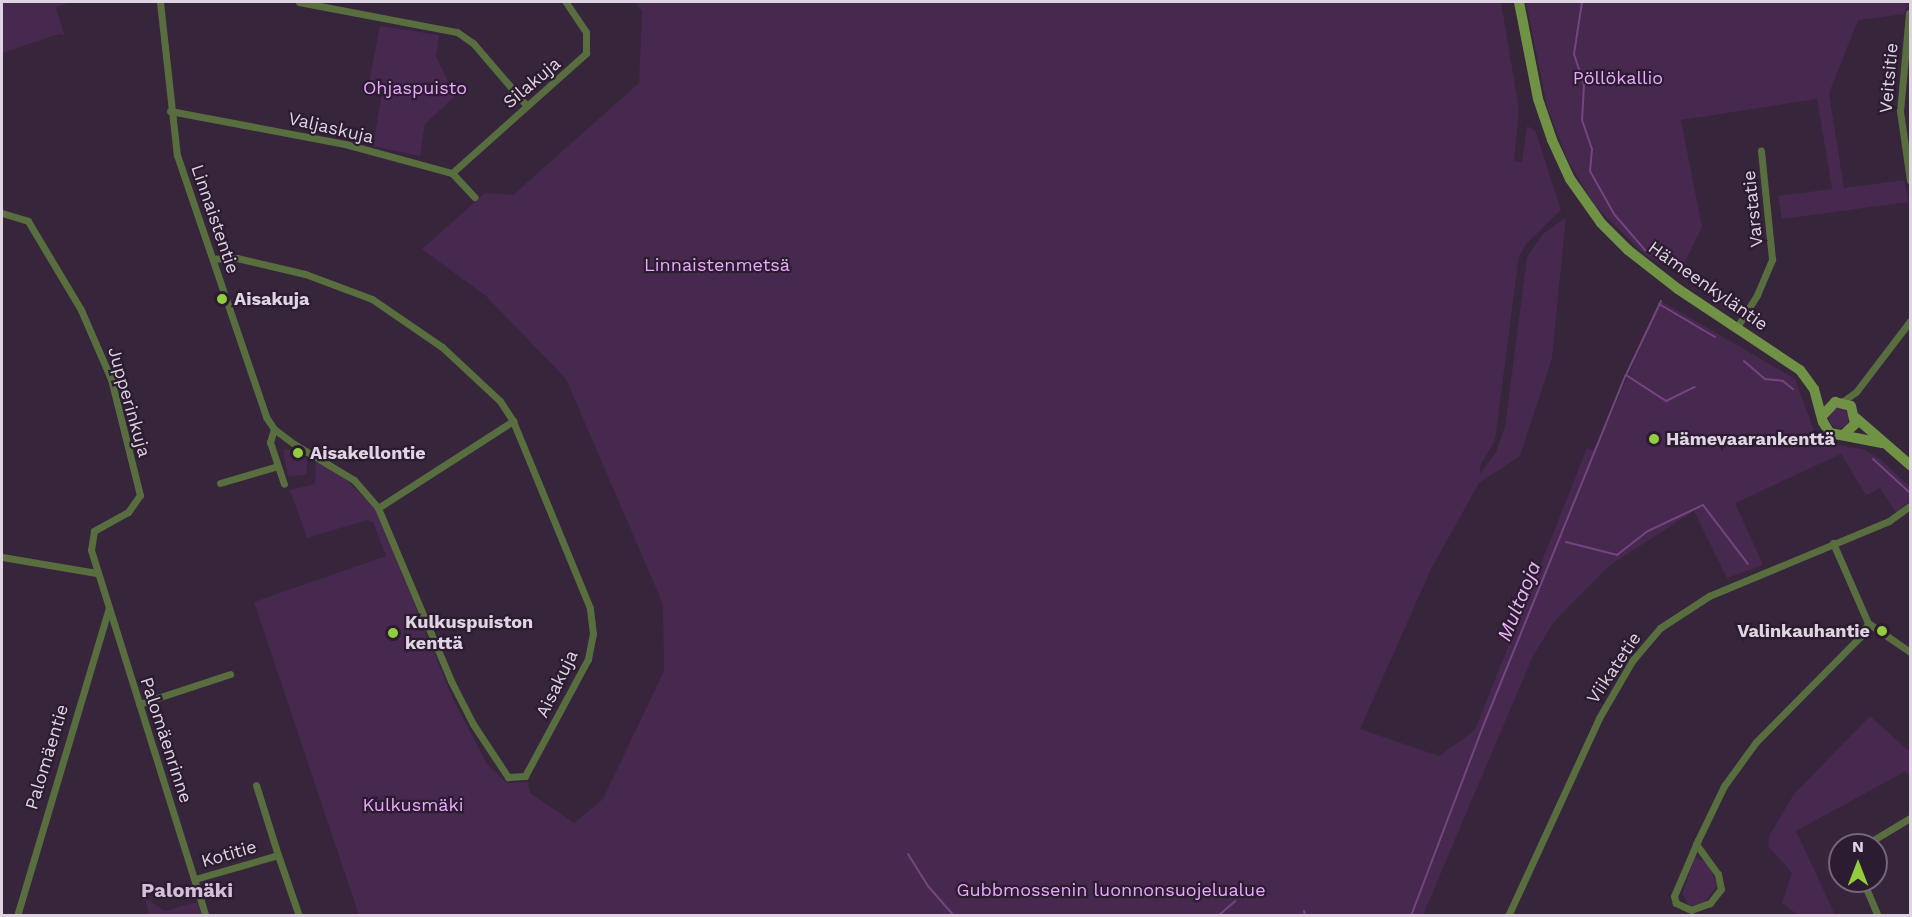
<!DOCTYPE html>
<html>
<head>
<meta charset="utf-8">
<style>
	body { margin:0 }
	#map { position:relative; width:1912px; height:917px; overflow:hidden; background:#36253b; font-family:"Work Sans",sans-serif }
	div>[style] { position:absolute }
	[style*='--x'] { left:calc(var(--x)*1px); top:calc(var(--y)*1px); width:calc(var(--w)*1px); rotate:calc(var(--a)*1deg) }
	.green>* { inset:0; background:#47294f }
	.round { border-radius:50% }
	.stream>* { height:2px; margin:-1px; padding:0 1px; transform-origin:1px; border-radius:1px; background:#744581 }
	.street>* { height:7px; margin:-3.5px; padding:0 3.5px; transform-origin:3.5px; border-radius:3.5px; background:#586e3e }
	.secondary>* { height:10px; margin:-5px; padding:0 5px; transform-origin:5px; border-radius:5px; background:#709244 }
	.dots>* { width:16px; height:16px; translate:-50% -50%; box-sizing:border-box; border:3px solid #2c1c31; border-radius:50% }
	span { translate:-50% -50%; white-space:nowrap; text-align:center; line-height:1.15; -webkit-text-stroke:4.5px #2c1c31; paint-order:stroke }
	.park-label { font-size:18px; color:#eca8fe }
	.street-label { font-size:18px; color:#dfd4e2 }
	.poi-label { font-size:18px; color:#dfd4e2; font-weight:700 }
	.left { translate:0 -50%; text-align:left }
	.right { translate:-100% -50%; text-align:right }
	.water-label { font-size:20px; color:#eab5f9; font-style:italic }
	.neighbourhood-label { font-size:20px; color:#d4bfda; font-weight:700 }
	.frame { position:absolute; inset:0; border:3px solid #dfd4e2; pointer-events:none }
	.north { position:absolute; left:1828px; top:833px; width:60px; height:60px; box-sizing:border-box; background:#2c1c31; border:2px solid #746678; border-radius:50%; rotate:0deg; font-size:16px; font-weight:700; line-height:24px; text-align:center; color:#dfd4e2 }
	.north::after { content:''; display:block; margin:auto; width:21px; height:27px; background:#93cc3d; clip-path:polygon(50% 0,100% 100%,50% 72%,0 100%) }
</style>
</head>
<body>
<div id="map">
	<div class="green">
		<div style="clip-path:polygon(2px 2px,72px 2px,55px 7px,65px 36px,59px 34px,2px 53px)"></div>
		<div style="clip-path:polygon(635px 2px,1501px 2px,1519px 109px,1514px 161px,1522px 162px,1527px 126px,1535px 130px,1561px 210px,1527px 243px,1519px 256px,1495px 440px,1480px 466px,1480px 474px,1496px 452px,1505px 427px,1527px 257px,1543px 234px,1566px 217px,1552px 358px,1520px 456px,1479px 483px,1431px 569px,1360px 729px,1439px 756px,1475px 730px,1587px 448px,1595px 451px,1661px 301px,1795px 379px,1816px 436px,1824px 443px,1863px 449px,1880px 459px,1910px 487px,1910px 500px,1896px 513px,1880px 488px,1866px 495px,1841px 454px,1735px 503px,1763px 565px,1727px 578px,1694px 511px,1610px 565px,1553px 623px,1532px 658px,1423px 915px,359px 915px,254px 602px,386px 556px,373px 522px,367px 520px,307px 538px,290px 490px,315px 484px,316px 460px,340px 473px,376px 510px,453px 699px,487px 764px,507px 783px,528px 782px,530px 793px,574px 823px,603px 799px,664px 671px,663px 604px,566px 379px,486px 296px,422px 249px,485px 193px,513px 195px,639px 83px,642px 11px)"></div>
		<div style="clip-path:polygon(1526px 2px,1908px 2px,1905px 14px,1858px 20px,1829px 93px,1844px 188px,1904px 180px,1908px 202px,1782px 219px,1778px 196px,1832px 189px,1817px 99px,1681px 120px,1702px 227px,1680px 272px,1645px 255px,1595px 206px,1566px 157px,1547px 106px)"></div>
		<div style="clip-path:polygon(380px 26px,439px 35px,436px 56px,455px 96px,425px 124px,420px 156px,373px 146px,383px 87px,369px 82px)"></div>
		<div class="round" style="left:1829px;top:408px;width:20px;height:20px"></div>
		<div style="clip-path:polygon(288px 449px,308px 460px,306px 475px,288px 476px,283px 450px)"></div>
		<div style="clip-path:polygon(1870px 716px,1910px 752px,1910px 777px,1906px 771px,1796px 831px,1835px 915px,1798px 915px,1782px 903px,1792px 873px,1768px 846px,1769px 836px,1794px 794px)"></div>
		<div style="clip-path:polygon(1695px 857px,1707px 863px,1718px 885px,1704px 903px,1690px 906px,1682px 894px)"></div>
		<div style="clip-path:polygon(145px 898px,165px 911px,197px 902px,202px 915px,149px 915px)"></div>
	</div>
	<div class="stream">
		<div style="--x:1582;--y:2;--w:53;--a:98.7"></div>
		<div style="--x:1574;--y:54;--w:32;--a:72"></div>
		<div style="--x:1584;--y:84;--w:36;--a:93"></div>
		<div style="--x:1582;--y:120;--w:31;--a:71"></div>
		<div style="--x:1592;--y:149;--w:22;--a:95"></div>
		<div style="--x:1590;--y:171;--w:49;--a:60.8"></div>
		<div style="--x:1614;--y:214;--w:48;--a:49.3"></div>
		<div style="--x:1659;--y:304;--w:65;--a:30.5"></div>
		<div style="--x:1744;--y:361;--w:28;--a:41"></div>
		<div style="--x:1765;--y:379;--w:18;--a:6"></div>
		<div style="--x:1783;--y:381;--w:13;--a:39"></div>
		<div style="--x:1626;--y:375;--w:48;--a:33"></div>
		<div style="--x:1666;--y:401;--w:32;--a:-26"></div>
		<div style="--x:1873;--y:459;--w:50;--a:42.6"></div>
		<div style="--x:1566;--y:542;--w:53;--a:14.3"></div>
		<div style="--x:1617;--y:555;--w:39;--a:-38"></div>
		<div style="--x:1648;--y:531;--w:61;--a:-25.3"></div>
		<div style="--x:1703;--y:505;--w:74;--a:52.7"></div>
		<div style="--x:908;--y:854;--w:38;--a:58"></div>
		<div style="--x:928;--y:886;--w:40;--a:49"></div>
		<div style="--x:1304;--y:911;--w:5;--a:79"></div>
		<div style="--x:1218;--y:916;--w:23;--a:-41"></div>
		<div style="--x:1411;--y:916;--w:205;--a:-69.2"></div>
		<div style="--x:1484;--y:724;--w:377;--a:-67.9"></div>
		<div style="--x:1626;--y:375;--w:82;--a:-64.7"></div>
	</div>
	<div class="street">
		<div style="--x:160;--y:2;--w:154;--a:83.7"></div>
		<div style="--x:177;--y:155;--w:277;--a:71.2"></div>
		<div style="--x:266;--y:417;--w:14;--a:56"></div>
		<div style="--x:274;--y:429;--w:25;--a:37"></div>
		<div style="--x:294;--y:444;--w:70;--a:31"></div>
		<div style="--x:354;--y:480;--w:37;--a:49"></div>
		<div style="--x:378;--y:508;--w:188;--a:67.1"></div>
		<div style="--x:451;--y:681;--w:48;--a:62.9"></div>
		<div style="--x:473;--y:724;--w:64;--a:56.6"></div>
		<div style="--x:508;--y:777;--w:17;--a:-3"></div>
		<div style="--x:525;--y:776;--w:133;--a:-61.7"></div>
		<div style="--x:588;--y:659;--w:25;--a:-79"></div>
		<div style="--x:593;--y:634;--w:26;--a:-97"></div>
		<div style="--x:590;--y:608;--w:202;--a:-112.4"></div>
		<div style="--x:513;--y:421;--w:24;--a:-123"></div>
		<div style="--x:500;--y:401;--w:79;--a:-137"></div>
		<div style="--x:442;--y:347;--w:85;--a:-145.6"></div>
		<div style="--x:372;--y:299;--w:72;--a:-159.5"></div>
		<div style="--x:305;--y:274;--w:70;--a:-166.8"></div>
		<div style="--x:237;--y:258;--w:24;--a:178"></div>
		<div style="--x:299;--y:2;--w:161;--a:10.8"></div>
		<div style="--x:457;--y:32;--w:19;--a:35"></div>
		<div style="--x:473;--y:43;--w:83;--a:49.4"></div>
		<div style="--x:1909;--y:13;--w:98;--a:95.2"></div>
		<div style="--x:1900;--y:111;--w:70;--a:81.8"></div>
		<div style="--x:170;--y:111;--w:178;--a:10.7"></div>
		<div style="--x:345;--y:144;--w:111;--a:15.2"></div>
		<div style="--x:452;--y:173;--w:33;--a:47"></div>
		<div style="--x:452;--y:173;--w:180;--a:-41.8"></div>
		<div style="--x:586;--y:53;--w:21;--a:-90"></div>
		<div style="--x:586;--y:32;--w:36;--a:-124"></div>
		<div style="--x:2;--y:213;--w:27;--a:17"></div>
		<div style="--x:28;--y:221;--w:104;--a:59.2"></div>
		<div style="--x:81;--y:310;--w:75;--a:66.5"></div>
		<div style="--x:111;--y:379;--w:120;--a:76"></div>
		<div style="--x:140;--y:495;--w:21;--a:125"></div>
		<div style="--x:128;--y:512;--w:39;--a:151"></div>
		<div style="--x:94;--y:531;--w:19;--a:99"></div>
		<div style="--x:91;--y:550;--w:384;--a:72.6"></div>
		<div style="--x:1737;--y:327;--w:38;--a:-58"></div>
		<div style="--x:1757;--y:295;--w:39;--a:-67"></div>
		<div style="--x:1772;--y:259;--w:109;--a:-95.8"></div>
		<div style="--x:1842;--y:402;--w:17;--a:-36"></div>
		<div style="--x:1856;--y:392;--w:89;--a:-52.7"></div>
		<div style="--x:274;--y:429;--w:14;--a:107"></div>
		<div style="--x:270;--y:442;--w:44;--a:71.6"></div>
		<div style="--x:220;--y:483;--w:60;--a:-16.3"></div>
		<div style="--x:378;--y:508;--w:161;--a:-32.8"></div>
		<div style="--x:1833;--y:543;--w:87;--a:66.4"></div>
		<div style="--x:1868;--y:623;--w:51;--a:34.6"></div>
		<div style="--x:2;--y:557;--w:96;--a:9.6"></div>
		<div style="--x:139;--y:704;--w:96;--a:-18.2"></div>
		<div style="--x:256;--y:785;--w:73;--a:72.6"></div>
		<div style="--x:1696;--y:844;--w:37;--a:54"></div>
		<div style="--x:1718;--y:874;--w:15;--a:79"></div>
		<div style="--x:1721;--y:889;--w:18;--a:128"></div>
		<div style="--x:1710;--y:903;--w:20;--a:160"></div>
		<div style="--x:1691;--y:910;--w:17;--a:-155"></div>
		<div style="--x:1676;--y:903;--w:7;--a:-106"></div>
		<div style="--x:1674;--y:896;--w:61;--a:-66.8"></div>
		<div style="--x:1698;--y:840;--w:60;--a:-64.3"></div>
		<div style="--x:1724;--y:786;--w:54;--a:-54"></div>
		<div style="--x:1756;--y:742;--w:148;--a:-45.3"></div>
		<div style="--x:1860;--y:637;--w:16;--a:-60"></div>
		<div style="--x:1865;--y:845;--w:52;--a:-31"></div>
		<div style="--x:195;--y:879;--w:86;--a:-16.1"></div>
		<div style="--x:278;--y:855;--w:65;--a:71"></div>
		<div style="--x:1863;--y:881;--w:38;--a:67"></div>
		<div style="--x:17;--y:916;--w:321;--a:-73.4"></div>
		<div style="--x:1508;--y:916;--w:218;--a:-65.3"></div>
		<div style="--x:1599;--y:718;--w:66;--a:-59.9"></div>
		<div style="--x:1632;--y:661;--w:43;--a:-49.7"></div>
		<div style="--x:1660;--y:628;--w:59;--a:-33.1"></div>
		<div style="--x:1709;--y:596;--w:195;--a:-22.6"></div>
		<div style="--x:1889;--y:521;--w:26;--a:-36"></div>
	</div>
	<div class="secondary">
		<div style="--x:1519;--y:2;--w:99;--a:78.9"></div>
		<div style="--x:1538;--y:99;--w:43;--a:71.1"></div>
		<div style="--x:1552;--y:140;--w:43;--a:65.2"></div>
		<div style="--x:1570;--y:179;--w:54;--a:54.8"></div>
		<div style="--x:1601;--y:223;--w:38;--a:45"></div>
		<div style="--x:1628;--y:250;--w:63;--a:38"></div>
		<div style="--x:1678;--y:289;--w:146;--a:33.6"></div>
		<div style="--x:1800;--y:370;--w:24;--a:54"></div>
		<div style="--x:1814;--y:389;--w:34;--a:75"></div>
		<div style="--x:1823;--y:422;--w:13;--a:58"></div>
		<div style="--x:1830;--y:433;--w:53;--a:10.9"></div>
		<div style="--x:1823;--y:415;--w:18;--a:-47"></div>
		<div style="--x:1835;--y:402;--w:16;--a:14"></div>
		<div style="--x:1851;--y:406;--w:18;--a:77"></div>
		<div style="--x:1855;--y:424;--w:16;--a:137"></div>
		<div style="--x:1856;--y:418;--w:72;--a:41"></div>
	</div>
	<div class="dots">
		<div style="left:222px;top:299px;background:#93cc3d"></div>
		<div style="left:1654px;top:439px;background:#93cc3d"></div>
		<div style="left:298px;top:453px;background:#93cc3d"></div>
		<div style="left:1882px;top:631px;background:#93cc3d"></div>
		<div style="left:393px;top:633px;background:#93cc3d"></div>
	</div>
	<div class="park-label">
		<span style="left:1618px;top:78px">Pöllökallio</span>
		<span style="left:415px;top:88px">Ohjaspuisto</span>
		<span style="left:717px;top:265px">Linnaistenmetsä</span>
		<span style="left:413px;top:805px">Kulkusmäki</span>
		<span style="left:1111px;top:890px">Gubbmossenin luonnonsuojelualue</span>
	</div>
	<div class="street-label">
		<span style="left:1889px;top:78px;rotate:-85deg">Veitsitie</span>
		<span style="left:532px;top:83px;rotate:-40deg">Silakuja</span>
		<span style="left:331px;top:128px;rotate:13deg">Valjaskuja</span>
		<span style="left:1753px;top:209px;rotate:-96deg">Varstatie</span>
		<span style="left:215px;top:219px;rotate:71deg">Linnaistentie</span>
		<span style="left:1708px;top:286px;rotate:35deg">Hämeenkyläntie</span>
		<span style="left:129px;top:402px;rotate:74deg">Jupperinkuja</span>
		<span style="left:1614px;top:668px;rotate:-56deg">Viikatetie</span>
		<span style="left:557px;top:684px;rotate:-64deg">Aisakuja</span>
		<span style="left:166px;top:740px;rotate:72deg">Palomäenrinne</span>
		<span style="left:47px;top:757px;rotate:-73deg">Palomäentie</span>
		<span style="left:229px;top:854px;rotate:-16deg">Kotitie</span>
	</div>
	<div class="poi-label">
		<span class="left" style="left:234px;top:299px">Aisakuja</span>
		<span class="left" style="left:1666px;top:439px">Hämevaarankenttä</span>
		<span class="left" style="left:310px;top:453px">Aisakellontie</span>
		<span class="left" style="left:405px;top:633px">Kulkuspuiston<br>kenttä</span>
		<span class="right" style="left:1870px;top:631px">Valinkauhantie</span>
	</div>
	<div class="water-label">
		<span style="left:1519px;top:601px;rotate:-68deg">Multaoja</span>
	</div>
	<div class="neighbourhood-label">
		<span style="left:187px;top:890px">Palomäki</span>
	</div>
	<div class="frame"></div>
	<div class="north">N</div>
</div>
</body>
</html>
